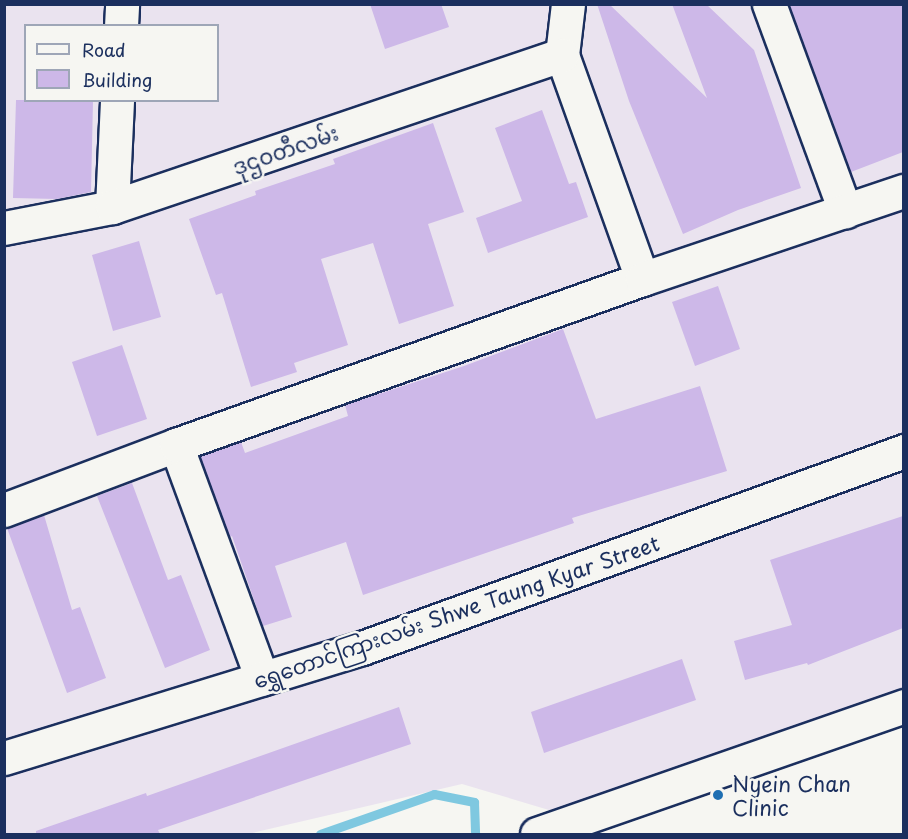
<!DOCTYPE html>
<html>
<head>
<meta charset="utf-8">
<style>
	body { margin:0 }
	#map { position:relative; width:908px; height:839px; overflow:hidden; background:#f6f6f2; font-family:"Playpen Sans","Noto Sans Myanmar",sans-serif }
	div>[style] { position:absolute }
	[style*='--x'] { left:calc(var(--x)*1px); top:calc(var(--y)*1px); width:calc(var(--w)*1px); rotate:calc(var(--a)*1deg) }
	.built>* { inset:0; background:#eae3ef }
	.stream>* { height:9px; margin:-4.5px; padding:0 4.5px; transform-origin:4.5px; border-radius:4.5px; background:#7fc8e0 }
	.building>* { inset:0; background:#cdb8e8 }
	.roads { filter:drop-shadow(2px 0 #1b2f5e) drop-shadow(-2px 0 #1b2f5e) drop-shadow(0 2px #1b2f5e) drop-shadow(0 -2px #1b2f5e) }
	.street>* { height:33px; margin:-16.5px; padding:0 16.5px; transform-origin:16.5px; border-radius:16.5px; background:#f6f6f2 }
	.secondary>* { height:33px; margin:-16.5px; padding:0 16.5px; transform-origin:16.5px; border-radius:16.5px; background:#f6f6f2 }
	.dots>* { width:16px; height:16px; translate:-50% -50%; box-sizing:border-box; border:3px solid #f6f6f2; border-radius:50% }
	span { translate:-50% -50%; white-space:nowrap; text-align:center; line-height:1.15; -webkit-text-stroke:5px #f6f6f2; paint-order:stroke }
	.street-label { font-size:21px; color:#1b2f5e }
	.poi-label { font-size:21px; color:#1b2f5e }
	.left { translate:0 -50%; text-align:left }
	.frame { position:absolute; inset:0; border:6px solid #1b2f5e; pointer-events:none }
	.legend { position:absolute; left:24px; top:24px; width:195px; height:78px; box-sizing:border-box; background:#f6f6f2; border:2px solid #9ea6b7; margin:0; padding:8px 10px; list-style:none; font-size:18px; color:#1b2f5e }
	.legend li { display:flex; align-items:center; gap:12px; height:30px }
	.legend b { width:30px; border:2px solid #9ea6b7 }
</style>
</head>
<body>
<div id="map">
	<div class="built">
		<div style="clip-path:polygon(evenodd,5px 5px,903px 5px,903px 706px,579px 819px,462px 784px,248px 834px,5px 834px,5px 5px,26px 26px,218px 26px,218px 100px,26px 100px,26px 26px)"></div>
	</div>
	<div class="stream">
		<div style="--x:320;--y:834;--w:121;--a:-19.3"></div>
		<div style="--x:434;--y:794;--w:41;--a:11.3"></div>
		<div style="--x:474;--y:802;--w:32;--a:88"></div>
	</div>
	<div class="building">
		<div style="clip-path:polygon(370px 4px,441px 4px,449px 27px,385px 49px)"></div>
		<div style="clip-path:polygon(597px 4px,609px 4px,707px 98px,672px 4px,706px 4px,754px 50px,801px 188px,738px 210px,683px 234px,629px 101px)"></div>
		<div style="clip-path:polygon(789px 4px,903px 4px,903px 152px,851px 172px)"></div>
		<div style="clip-path:polygon(16px 100px,93px 100px,91px 192px,57px 199px,13px 198px)"></div>
		<div style="clip-path:polygon(542px 110px,569px 184px,576px 182px,588px 217px,488px 253px,476px 218px,522px 201px,495px 128px)"></div>
		<div style="clip-path:polygon(433px 123px,464px 212px,428px 224px,454px 306px,399px 324px,373px 243px,321px 259px,348px 345px,294px 363px,297px 372px,251px 387px,222px 293px,216px 295px,189px 219px,256px 195px,255px 191px,335px 164px,333px 159px)"></div>
		<div style="clip-path:polygon(139px 241px,161px 317px,113px 331px,92px 255px)"></div>
		<div style="clip-path:polygon(718px 286px,740px 349px,695px 366px,672px 302px)"></div>
		<div style="clip-path:polygon(563px 329px,596px 419px,700px 386px,727px 471px,572px 518px,574px 523px,363px 595px,346px 542px,275px 566px,292px 617px,263px 626px,232px 536px,230px 537px,200px 456px,241px 442px,245px 453px,348px 416px,345px 405px,464px 366px)"></div>
		<div style="clip-path:polygon(122px 345px,147px 419px,97px 436px,72px 362px)"></div>
		<div style="clip-path:polygon(132px 483px,168px 580px,181px 575px,210px 650px,165px 668px,97px 496px)"></div>
		<div style="clip-path:polygon(44px 515px,72px 610px,80px 607px,106px 678px,67px 693px,7px 528px)"></div>
		<div style="clip-path:polygon(903px 516px,903px 628px,808px 665px,807px 663px,745px 680px,734px 641px,792px 625px,770px 560px)"></div>
		<div style="clip-path:polygon(682px 659px,696px 700px,544px 753px,531px 712px)"></div>
		<div style="clip-path:polygon(399px 707px,411px 744px,158px 830px,160px 834px,36px 834px,36px 831px,146px 793px,147px 796px)"></div>
	</div>
	<div class="roads">
		<div class="street">
			<div style="--x:568;--y:4;--w:51;--a:96.7"></div>
			<div style="--x:562;--y:55;--w:238;--a:70.3"></div>
			<div style="--x:769;--y:4;--w:221;--a:69.8"></div>
			<div style="--x:121;--y:26;--w:22;--a:-87"></div>
			<div style="--x:112;--y:207;--w:107;--a:-87.3"></div>
			<div style="--x:4;--y:228;--w:110;--a:-11"></div>
			<div style="--x:112;--y:207;--w:475;--a:-18.7"></div>
			<div style="--x:176;--y:445;--w:249;--a:69.8"></div>
			<div style="--x:4;--y:510;--w:184;--a:-20.7"></div>
			<div style="--x:176;--y:445;--w:495;--a:-19.6"></div>
			<div style="--x:642;--y:279;--w:276;--a:-18.6"></div>
			<div style="--x:4;--y:758;--w:375;--a:-17.1"></div>
			<div style="--x:362;--y:648;--w:577;--a:-19.97"></div>
		</div>
		<div class="secondary">
			<div style="--x:537;--y:834;--w:389;--a:-19.2"></div>
		</div>
	</div>
	<div class="dots">
		<div style="left:718px;top:795px;background:#1f6fb2"></div>
	</div>
	<div class="street-label">
		<span style="left:285px;top:149px;rotate:-19deg">ဒုဌဝတီလမ်း</span>
		<span style="left:456px;top:611px;rotate:-19deg">ရွှေတောင်ကြားလမ်း Shwe Taung Kyar Street</span>
	</div>
	<div class="poi-label">
		<span class="left" style="left:732px;top:795px">Nyein Chan<br>Clinic</span>
	</div>
	<div class="frame"></div>
	<ul class="legend">
	<li><b style="height:8px;background:#f6f6f2"></b>Road</li>
	<li><b style="height:16px;background:#cdb8e8"></b>Building</li>
	</ul>
</div>
</body>
</html>
